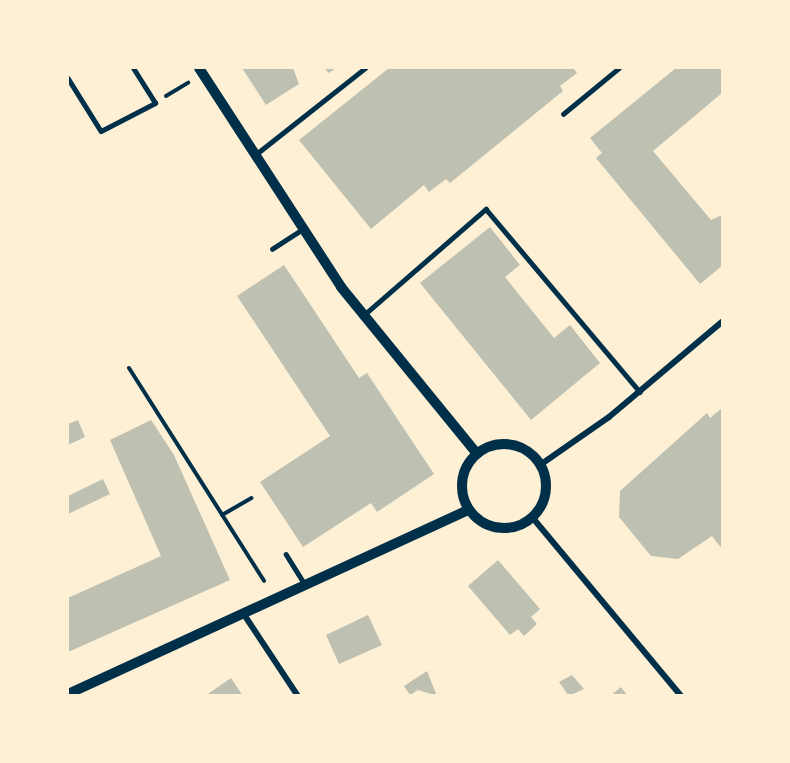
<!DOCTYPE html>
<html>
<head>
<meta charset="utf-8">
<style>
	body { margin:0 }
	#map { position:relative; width:790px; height:763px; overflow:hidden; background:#fdf0d5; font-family:"Varela Round",sans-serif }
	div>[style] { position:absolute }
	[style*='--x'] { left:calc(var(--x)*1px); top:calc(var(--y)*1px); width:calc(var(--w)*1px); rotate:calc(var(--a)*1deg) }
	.building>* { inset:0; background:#bec0b2 }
	.path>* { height:4px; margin:-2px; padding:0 2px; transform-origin:2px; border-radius:2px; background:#003049 }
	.service>* { height:4.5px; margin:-2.25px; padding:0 2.25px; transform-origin:2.25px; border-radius:2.25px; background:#003049 }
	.minor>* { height:6px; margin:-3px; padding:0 3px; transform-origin:3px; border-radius:3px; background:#003049 }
	.tertiary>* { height:10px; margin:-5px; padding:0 5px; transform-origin:5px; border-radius:5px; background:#003049 }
	.tertiary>.ring { margin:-5px; padding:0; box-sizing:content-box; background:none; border:10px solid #003049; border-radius:50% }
	span { translate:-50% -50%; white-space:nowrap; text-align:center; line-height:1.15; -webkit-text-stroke:4.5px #fdf0d5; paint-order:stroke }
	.frame { position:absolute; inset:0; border:69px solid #fdf0d5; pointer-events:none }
</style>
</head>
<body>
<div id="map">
	<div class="building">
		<div style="clip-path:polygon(242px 68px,293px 68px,299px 84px,266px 105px)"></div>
		<div style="clip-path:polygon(324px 68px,336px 68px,329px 73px)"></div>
		<div style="clip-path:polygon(389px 68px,573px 68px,577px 73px,560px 86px,563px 91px,450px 183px,446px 179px,429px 192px,424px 185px,371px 229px,299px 140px)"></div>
		<div style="clip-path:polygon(676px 68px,722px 68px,722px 93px,653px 151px,711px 220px,722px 215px,722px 266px,700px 284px,596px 158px,602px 153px,590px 138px)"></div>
		<div style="clip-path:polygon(490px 227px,520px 265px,505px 277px,554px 338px,570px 325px,600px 363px,531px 420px,420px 283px)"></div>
		<div style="clip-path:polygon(284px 265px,359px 378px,367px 373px,434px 474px,377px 512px,371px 503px,303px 547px,260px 482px,330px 436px,237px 296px)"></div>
		<div style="clip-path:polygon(722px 408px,722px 549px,712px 536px,678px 559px,651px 556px,619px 517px,620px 491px,707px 413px,710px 418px)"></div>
		<div style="clip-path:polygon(78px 420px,85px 437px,68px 445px,68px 424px)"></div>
		<div style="clip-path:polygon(151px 420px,174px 455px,230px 580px,68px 652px,68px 598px,161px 556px,110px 440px)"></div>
		<div style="clip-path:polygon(103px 479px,110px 494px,68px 514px,68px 496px)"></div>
		<div style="clip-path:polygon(498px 560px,540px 609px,531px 617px,537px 624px,524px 636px,518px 629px,510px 635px,468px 586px)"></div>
		<div style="clip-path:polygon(368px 615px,382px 645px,339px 664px,326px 635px)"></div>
		<div style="clip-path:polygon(427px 671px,437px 696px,418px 690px,410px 695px,404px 686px)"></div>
		<div style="clip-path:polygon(572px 675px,584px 689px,569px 696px,559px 682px)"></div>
		<div style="clip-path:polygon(231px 678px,243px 696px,205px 696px)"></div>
		<div style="clip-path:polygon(621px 687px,628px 696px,610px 696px)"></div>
	</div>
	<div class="path">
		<div style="--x:166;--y:96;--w:26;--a:-31"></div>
		<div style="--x:129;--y:368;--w:252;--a:57.6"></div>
		<div style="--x:222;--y:515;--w:34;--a:-30"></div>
	</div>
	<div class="service">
		<div style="--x:68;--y:78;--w:62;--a:58.1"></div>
		<div style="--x:101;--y:131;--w:61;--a:-27.4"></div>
		<div style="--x:155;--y:103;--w:41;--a:-122.2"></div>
		<div style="--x:563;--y:114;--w:72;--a:-39.4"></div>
		<div style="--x:255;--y:155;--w:140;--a:-38.3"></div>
		<div style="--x:272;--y:249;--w:35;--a:-33"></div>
		<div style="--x:365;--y:314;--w:160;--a:-41"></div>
		<div style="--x:486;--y:209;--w:239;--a:49.9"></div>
		<div style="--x:286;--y:554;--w:36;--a:58"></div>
	</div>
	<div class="minor">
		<div style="--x:540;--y:465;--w:84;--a:-34.8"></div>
		<div style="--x:609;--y:417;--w:148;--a:-40.1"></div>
		<div style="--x:532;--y:517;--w:233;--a:50.2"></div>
		<div style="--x:245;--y:616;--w:96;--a:56.5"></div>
	</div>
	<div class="tertiary">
		<div style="--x:199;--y:68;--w:261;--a:57"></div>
		<div style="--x:341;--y:287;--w:215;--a:50.8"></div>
		<div class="ring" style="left:462px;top:444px;width:74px;height:74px"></div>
		<div style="--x:68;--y:694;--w:440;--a:-24.7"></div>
	</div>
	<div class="frame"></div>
</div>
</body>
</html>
